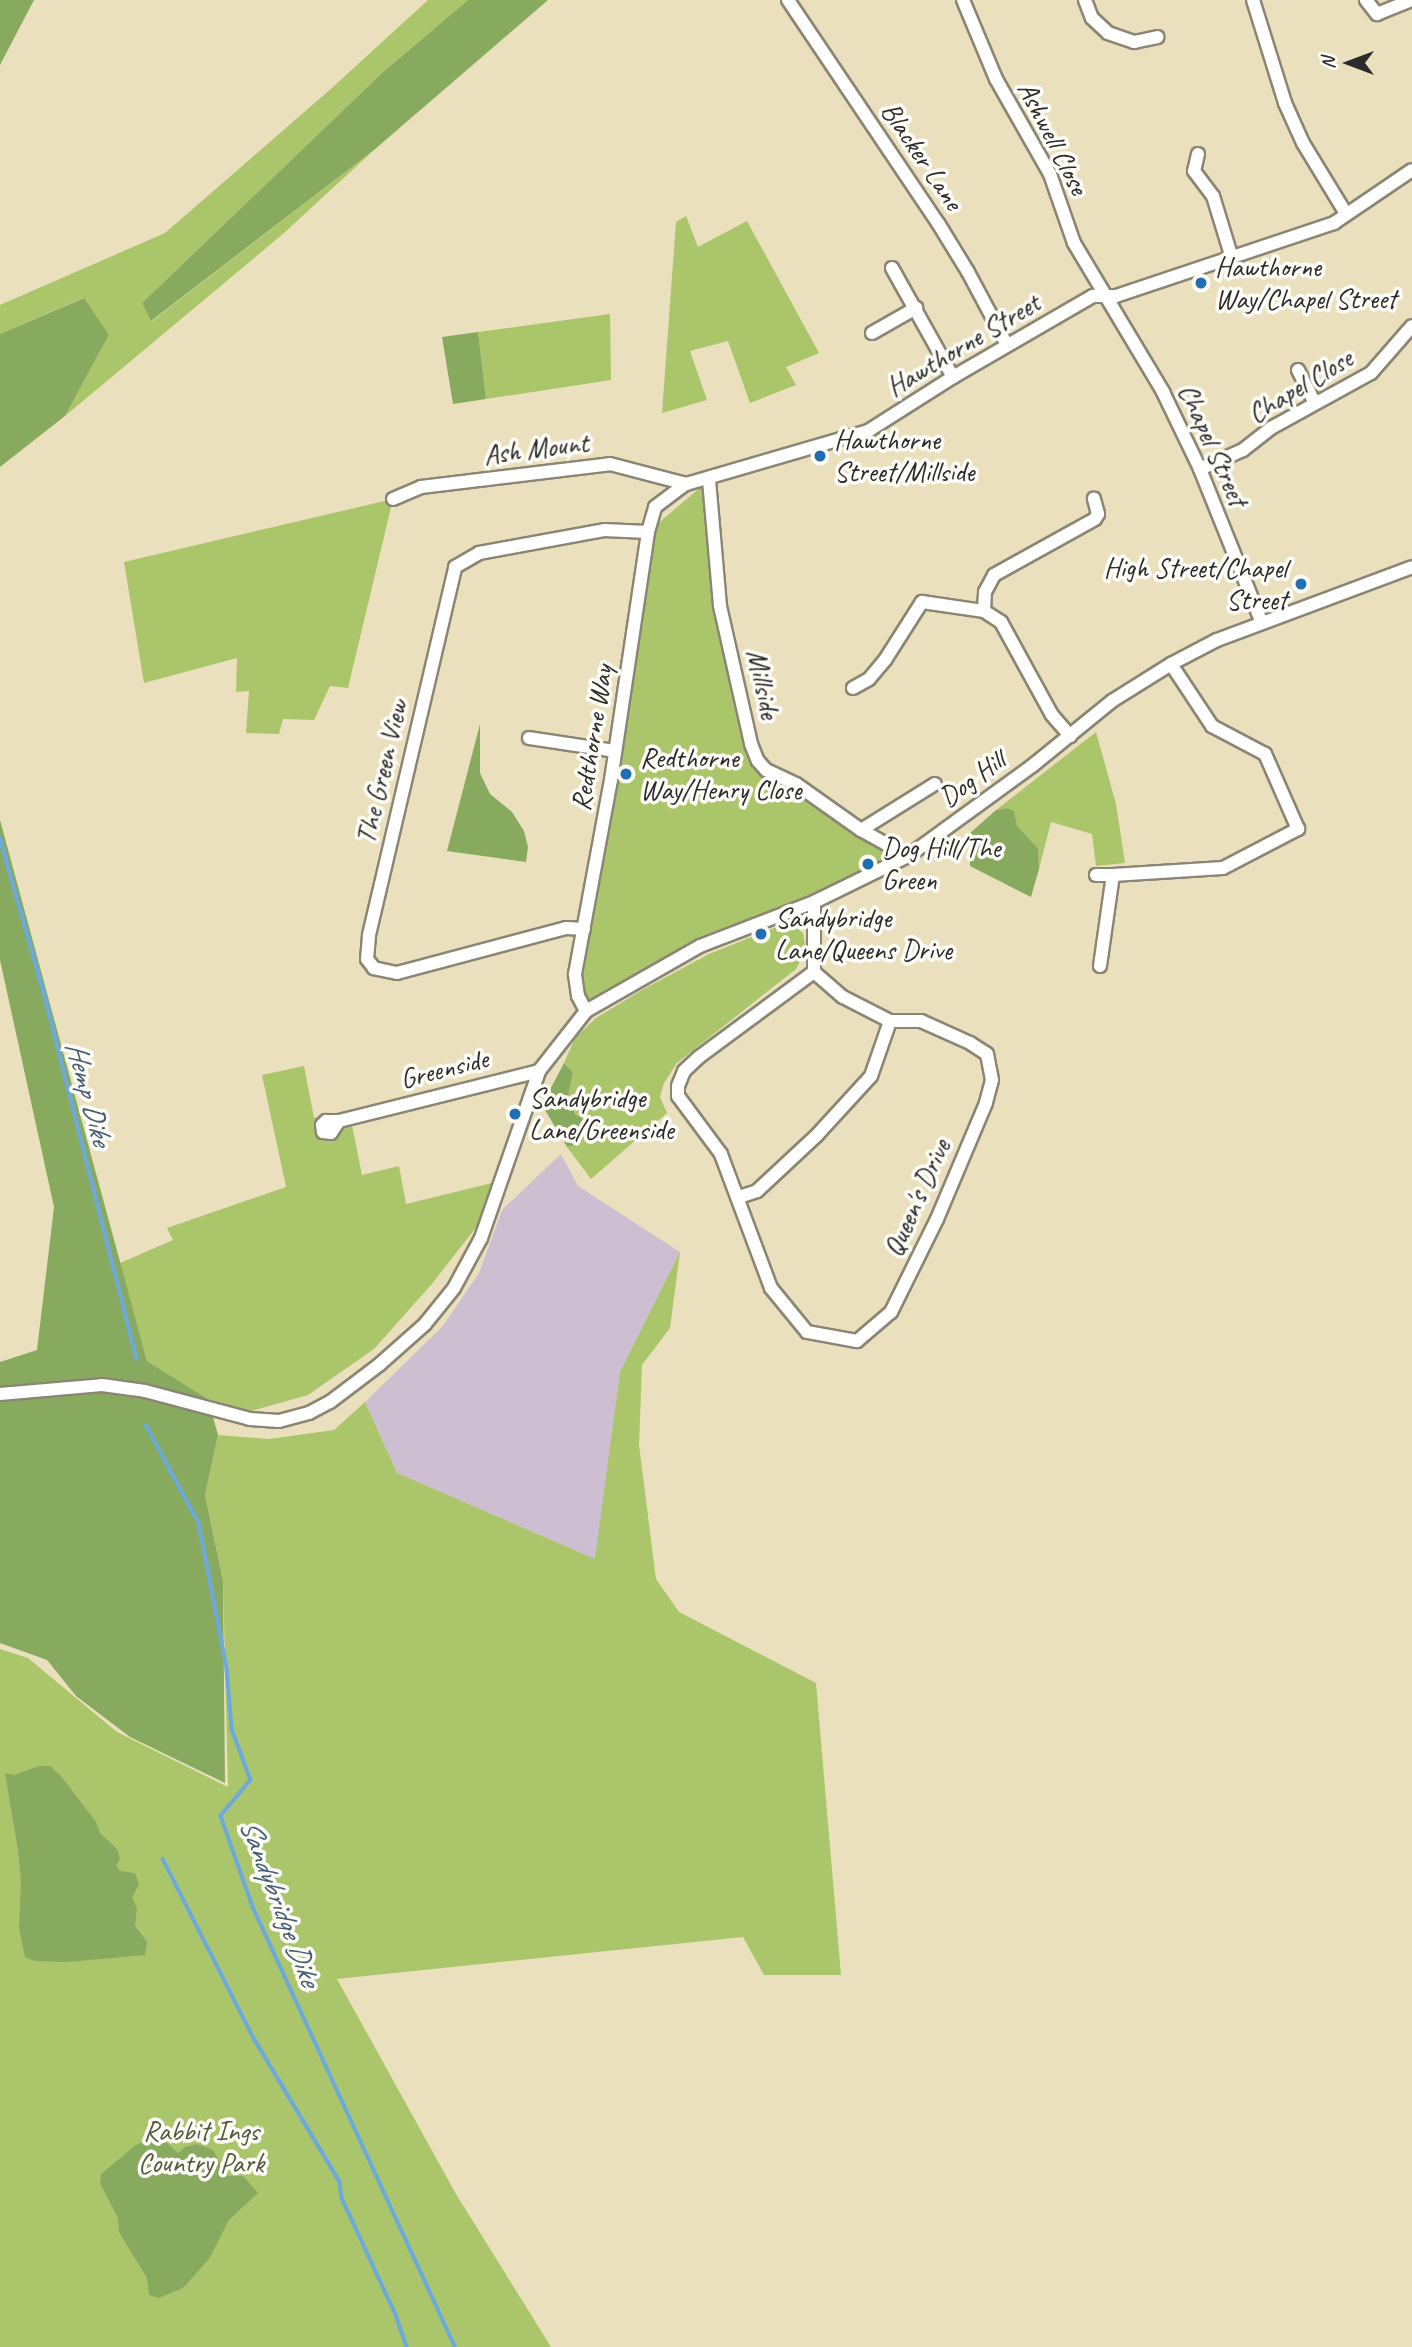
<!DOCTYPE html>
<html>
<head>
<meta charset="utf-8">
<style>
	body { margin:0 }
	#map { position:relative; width:1412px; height:2347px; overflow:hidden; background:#ebe0bd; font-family:Caveat,sans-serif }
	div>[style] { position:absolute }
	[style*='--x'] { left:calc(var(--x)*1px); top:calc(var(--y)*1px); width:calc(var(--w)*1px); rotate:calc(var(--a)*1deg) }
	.industrial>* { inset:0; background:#cebed1 }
	.green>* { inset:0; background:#abc56b }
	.forest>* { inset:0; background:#88aa5f }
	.stream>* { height:3.5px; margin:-1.75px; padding:0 1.75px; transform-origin:1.75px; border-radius:1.75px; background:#6ca9de }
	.roads { filter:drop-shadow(2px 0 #8b8674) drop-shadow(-2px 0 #8b8674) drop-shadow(0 2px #8b8674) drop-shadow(0 -2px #8b8674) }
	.minor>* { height:12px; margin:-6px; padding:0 6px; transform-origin:6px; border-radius:6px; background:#fff }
	.dots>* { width:19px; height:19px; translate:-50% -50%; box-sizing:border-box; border:4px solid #fdfcf7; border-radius:50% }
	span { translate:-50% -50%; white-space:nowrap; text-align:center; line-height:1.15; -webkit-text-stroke:7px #fdfcf7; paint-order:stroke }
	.street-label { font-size:28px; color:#2b2b2b }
	.poi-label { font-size:28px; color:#2b2b2b }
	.left { translate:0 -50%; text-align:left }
	.right { translate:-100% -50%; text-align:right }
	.park-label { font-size:28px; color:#51593e }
	.water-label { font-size:30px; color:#455d73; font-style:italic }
	.north { position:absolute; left:1314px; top:28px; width:70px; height:70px; -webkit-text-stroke:5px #fdfcf7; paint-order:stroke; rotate:270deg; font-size:19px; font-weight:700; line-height:28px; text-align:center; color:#2b2b2b }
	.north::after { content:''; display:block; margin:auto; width:24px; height:32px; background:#2b2b2b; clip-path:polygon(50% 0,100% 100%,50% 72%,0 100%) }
</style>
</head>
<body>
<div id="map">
	<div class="industrial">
		<div style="clip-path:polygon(561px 1154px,578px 1186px,680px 1252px,620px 1372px,596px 1560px,397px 1473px,365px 1402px,442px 1327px,479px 1273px,502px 1210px)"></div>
	</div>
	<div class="green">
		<div style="clip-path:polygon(428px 0,468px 0,382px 73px,142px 303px,152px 321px,374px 150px,284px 233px,65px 416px,109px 335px,83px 298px,0 334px,0 305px,165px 233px,333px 87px)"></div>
		<div style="clip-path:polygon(686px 216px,698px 247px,747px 221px,819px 353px,786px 367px,796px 385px,750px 403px,728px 341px,690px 351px,707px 400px,662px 413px,676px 222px)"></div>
		<div style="clip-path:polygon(610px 314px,611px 380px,486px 399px,478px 332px)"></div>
		<div style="clip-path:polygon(709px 480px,720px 606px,758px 761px,908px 856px,700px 946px,586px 1011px,576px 984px,648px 532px)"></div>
		<div style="clip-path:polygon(393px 499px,348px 688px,330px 686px,314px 720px,283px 719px,279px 734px,246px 733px,249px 691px,236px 692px,237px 658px,144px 683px,124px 562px)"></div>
		<div style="clip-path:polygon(1096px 732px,1116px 804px,1125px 863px,1096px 866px,1092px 834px,1051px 822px,1039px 869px,1038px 848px,1017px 826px,1007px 808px,996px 810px)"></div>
		<div style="clip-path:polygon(779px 926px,794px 926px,803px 933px,806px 950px,796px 969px,677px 1063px,664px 1083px,660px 1097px,667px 1113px,591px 1179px,567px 1147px,579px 1144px,583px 1128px,568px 1097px,573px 1072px,564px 1063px,575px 1038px,596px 1018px,642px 990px,709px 954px)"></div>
		<div style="clip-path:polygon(304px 1066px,314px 1118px,349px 1110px,362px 1175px,399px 1166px,406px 1204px,496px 1182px,482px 1220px,431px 1285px,374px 1349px,308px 1395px,251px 1411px,208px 1399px,147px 1361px,120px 1263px,173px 1240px,167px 1228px,286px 1187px,262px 1075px)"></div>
		<div style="clip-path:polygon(680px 1252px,670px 1328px,642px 1365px,639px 1445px,656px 1579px,679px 1612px,816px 1683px,841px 1975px,764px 1975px,743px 1937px,337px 1979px,456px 2194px,551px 2347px,0 2347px,0 1649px,28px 1658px,117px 1732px,228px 1787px,223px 1581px,205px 1495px,218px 1435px,269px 1439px,334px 1430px,365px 1402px,397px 1473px,595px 1559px,620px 1372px)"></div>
	</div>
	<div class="forest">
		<div style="clip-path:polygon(0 0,34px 0,0 65px)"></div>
		<div style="clip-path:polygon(468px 0,548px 0,374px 150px,151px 321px,142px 303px,382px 73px)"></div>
		<div style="clip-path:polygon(84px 298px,109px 335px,65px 416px,0 467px,0 334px)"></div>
		<div style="clip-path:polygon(478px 332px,486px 399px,453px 404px,442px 337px)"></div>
		<div style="clip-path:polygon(480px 724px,480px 773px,490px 794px,512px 812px,524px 831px,528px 847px,526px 862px,447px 851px)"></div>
		<div style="clip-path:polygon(1007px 808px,1014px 811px,1017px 826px,1038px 848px,1039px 869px,1031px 897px,970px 866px,970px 833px,996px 810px)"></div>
		<div style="clip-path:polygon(0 820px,147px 1361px,208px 1399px,218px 1435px,205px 1495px,223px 1581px,225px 1783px,130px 1737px,76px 1696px,47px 1660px,0 1643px,0 1362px,37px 1350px,54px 1207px,0 960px)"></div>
		<div style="clip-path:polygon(564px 1063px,573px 1072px,568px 1097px,576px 1115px,583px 1118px,579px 1144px,567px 1147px,545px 1110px,545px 1099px)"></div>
		<div style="clip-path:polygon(39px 1766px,50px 1766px,61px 1776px,96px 1822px,100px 1833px,117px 1849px,120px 1859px,116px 1865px,120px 1871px,135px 1873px,139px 1884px,132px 1898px,137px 1908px,135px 1926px,147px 1942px,145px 1955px,67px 1962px,35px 1961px,25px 1957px,19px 1928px,21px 1881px,18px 1850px,5px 1773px,14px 1775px)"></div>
		<div style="clip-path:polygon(152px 2138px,164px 2140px,178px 2153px,185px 2147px,197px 2144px,213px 2150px,228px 2176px,243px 2176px,258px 2193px,229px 2220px,209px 2259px,183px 2288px,159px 2298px,149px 2295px,147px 2278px,119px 2232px,118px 2218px,100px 2183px,101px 2174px,136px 2145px)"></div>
	</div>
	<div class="stream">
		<div style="--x:0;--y:838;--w:168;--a:74.1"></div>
		<div style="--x:46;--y:1000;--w:370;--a:75.8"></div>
		<div style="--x:146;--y:1425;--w:111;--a:61.6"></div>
		<div style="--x:199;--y:1523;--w:149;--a:79.1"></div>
		<div style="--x:227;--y:1669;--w:60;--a:85.2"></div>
		<div style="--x:232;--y:1729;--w:54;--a:69.6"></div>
		<div style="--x:251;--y:1780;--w:47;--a:129.8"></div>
		<div style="--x:221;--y:1816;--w:96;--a:70.6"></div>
		<div style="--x:253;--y:1907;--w:484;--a:65.3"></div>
		<div style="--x:163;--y:1859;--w:203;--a:63.1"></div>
		<div style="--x:255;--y:2040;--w:165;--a:59.1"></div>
		<div style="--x:340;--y:2182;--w:16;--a:83"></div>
		<div style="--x:342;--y:2198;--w:129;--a:65.2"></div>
		<div style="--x:396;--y:2315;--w:34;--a:71"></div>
	</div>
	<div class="roads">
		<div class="minor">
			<div style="--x:788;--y:0;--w:269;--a:56.1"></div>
			<div style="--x:938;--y:223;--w:57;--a:58.5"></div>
			<div style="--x:968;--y:272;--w:83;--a:61.9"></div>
			<div style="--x:963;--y:0;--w:86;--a:67.3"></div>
			<div style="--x:996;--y:79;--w:109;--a:60.4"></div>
			<div style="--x:1050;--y:174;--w:73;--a:70.8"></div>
			<div style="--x:1074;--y:243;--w:174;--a:59.1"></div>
			<div style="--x:1163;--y:392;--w:85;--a:64.3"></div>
			<div style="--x:1200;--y:469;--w:166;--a:68.1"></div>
			<div style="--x:1085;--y:0;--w:19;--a:69"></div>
			<div style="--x:1092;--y:18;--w:22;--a:43"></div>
			<div style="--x:1108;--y:33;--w:28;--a:19"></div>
			<div style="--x:1134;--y:42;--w:24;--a:-12"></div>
			<div style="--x:1253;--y:0;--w:108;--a:72.7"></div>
			<div style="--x:1285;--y:103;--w:44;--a:65.8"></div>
			<div style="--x:1303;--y:143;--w:81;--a:58.7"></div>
			<div style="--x:1366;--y:0;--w:18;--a:52"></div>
			<div style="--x:1377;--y:14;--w:38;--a:-22"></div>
			<div style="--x:1198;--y:154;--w:17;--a:103"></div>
			<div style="--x:1194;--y:171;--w:31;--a:53"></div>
			<div style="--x:1213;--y:196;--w:65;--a:73"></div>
			<div style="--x:892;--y:268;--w:125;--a:60.8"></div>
			<div style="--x:872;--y:333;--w:51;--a:-29.6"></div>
			<div style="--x:1298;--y:370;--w:37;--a:63"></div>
			<div style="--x:1200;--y:469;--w:47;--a:-23.8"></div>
			<div style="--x:1243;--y:450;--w:36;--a:-38"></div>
			<div style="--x:1271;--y:428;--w:114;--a:-28.8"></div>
			<div style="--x:1371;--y:373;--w:62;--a:-48.9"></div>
			<div style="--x:709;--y:480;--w:126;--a:85"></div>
			<div style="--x:720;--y:606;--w:141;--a:77.3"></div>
			<div style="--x:751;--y:744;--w:18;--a:68"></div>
			<div style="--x:758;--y:761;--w:12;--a:48"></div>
			<div style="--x:766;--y:770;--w:33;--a:25"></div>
			<div style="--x:796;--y:784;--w:80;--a:35.3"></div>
			<div style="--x:861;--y:830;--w:54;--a:29"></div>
			<div style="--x:393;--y:499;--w:30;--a:-23"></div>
			<div style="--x:421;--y:487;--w:190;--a:-6.9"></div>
			<div style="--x:610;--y:464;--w:79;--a:14.7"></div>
			<div style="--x:984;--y:611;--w:19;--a:-87"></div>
			<div style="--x:985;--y:592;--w:19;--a:-62"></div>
			<div style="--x:994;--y:575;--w:115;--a:-29"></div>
			<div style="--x:1095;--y:519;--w:6;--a:-59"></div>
			<div style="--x:1098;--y:514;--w:16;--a:-105"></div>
			<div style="--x:853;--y:688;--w:18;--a:-29"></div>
			<div style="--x:869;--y:679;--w:25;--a:-50"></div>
			<div style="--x:885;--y:660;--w:69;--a:-57.5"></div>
			<div style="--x:922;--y:602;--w:63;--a:8.3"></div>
			<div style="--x:984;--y:611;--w:20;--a:33"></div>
			<div style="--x:1001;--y:622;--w:106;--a:61.3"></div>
			<div style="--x:1052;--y:715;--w:28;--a:49"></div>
			<div style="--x:529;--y:738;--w:87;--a:8.6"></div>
			<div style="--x:861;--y:830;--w:87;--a:-31.9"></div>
			<div style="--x:1096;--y:875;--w:17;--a:0"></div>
			<div style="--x:584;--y:929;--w:18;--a:-177"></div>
			<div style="--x:566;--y:928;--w:175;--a:165.1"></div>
			<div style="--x:397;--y:973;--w:24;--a:-168"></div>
			<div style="--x:374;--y:968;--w:11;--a:-128"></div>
			<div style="--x:367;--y:959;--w:24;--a:-85"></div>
			<div style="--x:369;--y:935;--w:378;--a:-76.8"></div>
			<div style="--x:455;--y:567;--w:28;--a:-30"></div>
			<div style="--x:479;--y:553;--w:127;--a:-10.4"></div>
			<div style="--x:604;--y:530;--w:44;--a:2.6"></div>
			<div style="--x:1100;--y:966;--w:92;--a:-81.9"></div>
			<div style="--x:1113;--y:875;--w:110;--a:-3.6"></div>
			<div style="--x:1223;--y:868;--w:85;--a:-27.5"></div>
			<div style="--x:1298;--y:829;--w:82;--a:-113.7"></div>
			<div style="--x:1265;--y:754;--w:60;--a:-152.2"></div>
			<div style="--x:1212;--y:726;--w:74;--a:-123.5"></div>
			<div style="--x:814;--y:972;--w:38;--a:41"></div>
			<div style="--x:843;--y:997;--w:53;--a:27.1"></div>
			<div style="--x:890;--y:1021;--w:31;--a:0"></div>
			<div style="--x:921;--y:1021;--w:54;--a:24.2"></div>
			<div style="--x:970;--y:1043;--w:20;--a:33"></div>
			<div style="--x:987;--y:1054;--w:26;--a:79"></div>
			<div style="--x:992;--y:1080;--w:24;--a:105"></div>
			<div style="--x:986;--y:1103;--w:126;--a:112.9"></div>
			<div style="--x:937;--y:1219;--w:104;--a:116.3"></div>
			<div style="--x:891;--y:1312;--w:45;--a:139.5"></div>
			<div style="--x:857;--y:1341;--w:51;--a:-169.8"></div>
			<div style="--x:807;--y:1332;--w:57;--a:-129.3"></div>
			<div style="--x:771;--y:1288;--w:143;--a:-110.5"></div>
			<div style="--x:721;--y:1154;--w:72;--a:-126.6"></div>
			<div style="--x:678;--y:1096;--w:10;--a:-90"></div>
			<div style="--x:678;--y:1086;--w:16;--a:-68"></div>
			<div style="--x:684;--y:1071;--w:21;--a:-43"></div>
			<div style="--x:699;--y:1057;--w:143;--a:-36.5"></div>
			<div style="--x:814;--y:972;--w:70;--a:-90"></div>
			<div style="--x:586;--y:1011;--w:17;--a:-118"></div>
			<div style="--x:578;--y:996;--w:22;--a:-98"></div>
			<div style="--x:575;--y:974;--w:197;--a:-79.5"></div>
			<div style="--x:611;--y:780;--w:251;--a:-81.5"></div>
			<div style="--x:648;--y:532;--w:26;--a:-74"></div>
			<div style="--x:655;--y:507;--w:39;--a:-37"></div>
			<div style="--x:686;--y:484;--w:190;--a:-16.2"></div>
			<div style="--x:868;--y:431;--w:101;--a:-32.4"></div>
			<div style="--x:953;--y:377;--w:162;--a:-30.1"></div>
			<div style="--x:1093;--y:296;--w:23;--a:0"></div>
			<div style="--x:1116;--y:296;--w:230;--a:-18.5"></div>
			<div style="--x:1334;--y:223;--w:94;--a:-34.2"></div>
			<div style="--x:339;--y:1121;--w:14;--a:124"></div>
			<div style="--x:331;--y:1133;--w:8;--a:-173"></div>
			<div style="--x:323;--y:1132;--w:7;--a:-98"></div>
			<div style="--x:322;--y:1125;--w:6;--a:-45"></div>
			<div style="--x:326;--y:1121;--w:13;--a:0"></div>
			<div style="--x:339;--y:1121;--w:206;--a:-14"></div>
			<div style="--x:739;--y:1197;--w:19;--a:-18"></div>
			<div style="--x:757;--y:1191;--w:82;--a:-43"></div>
			<div style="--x:817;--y:1135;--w:80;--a:-47.5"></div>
			<div style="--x:871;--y:1076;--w:58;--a:-70.9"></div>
			<div style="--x:0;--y:1394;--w:102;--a:-5"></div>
			<div style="--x:102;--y:1385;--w:43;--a:7.9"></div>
			<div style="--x:145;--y:1391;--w:109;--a:14.9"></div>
			<div style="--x:250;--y:1419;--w:29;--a:4"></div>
			<div style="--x:279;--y:1421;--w:31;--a:-15"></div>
			<div style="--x:309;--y:1413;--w:24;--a:-28"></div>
			<div style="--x:330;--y:1402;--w:63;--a:-37.2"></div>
			<div style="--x:380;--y:1364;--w:60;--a:-41.6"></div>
			<div style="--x:425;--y:1324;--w:46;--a:-51.1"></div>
			<div style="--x:454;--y:1288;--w:57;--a:-61.6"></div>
			<div style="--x:481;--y:1238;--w:177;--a:-70.8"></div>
			<div style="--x:539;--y:1071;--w:76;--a:-51.9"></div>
			<div style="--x:586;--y:1011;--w:131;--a:-29.7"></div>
			<div style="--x:700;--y:946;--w:122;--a:-21.1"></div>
			<div style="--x:814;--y:902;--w:105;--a:-26.1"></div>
			<div style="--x:908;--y:856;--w:153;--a:-36"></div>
			<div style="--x:1032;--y:766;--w:103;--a:-39.1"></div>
			<div style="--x:1112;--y:701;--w:70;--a:-32.1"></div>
			<div style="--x:1171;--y:664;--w:52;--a:-27.6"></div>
			<div style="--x:1217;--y:640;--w:208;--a:-20.5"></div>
		</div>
	</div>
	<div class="dots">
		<div style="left:1201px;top:283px;background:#1f6fb2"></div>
		<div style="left:820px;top:456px;background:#1f6fb2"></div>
		<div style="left:1301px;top:584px;background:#1f6fb2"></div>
		<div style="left:626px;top:774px;background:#1f6fb2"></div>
		<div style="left:868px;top:864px;background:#1f6fb2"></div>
		<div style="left:761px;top:934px;background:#1f6fb2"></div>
		<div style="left:515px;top:1114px;background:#1f6fb2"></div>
	</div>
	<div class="street-label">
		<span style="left:1053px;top:138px;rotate:63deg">Ashwell Close</span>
		<span style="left:922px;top:156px;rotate:56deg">Blacker Lane</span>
		<span style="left:963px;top:345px;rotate:-31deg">Hawthorne Street</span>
		<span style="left:1300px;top:386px;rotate:-31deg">Chapel Close</span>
		<span style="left:1213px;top:445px;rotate:66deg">Chapel Street</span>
		<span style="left:536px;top:449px;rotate:-7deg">Ash Mount</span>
		<span style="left:763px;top:684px;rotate:78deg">Millside</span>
		<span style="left:592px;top:738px;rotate:-81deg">Redthorne Way</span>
		<span style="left:382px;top:772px;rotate:-77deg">The Green View</span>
		<span style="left:972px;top:779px;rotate:-36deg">Dog Hill</span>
		<span style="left:444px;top:1069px;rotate:-14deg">Greenside</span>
		<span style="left:917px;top:1198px;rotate:-66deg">Queen's Drive</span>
	</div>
	<div class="poi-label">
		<span class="left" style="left:1215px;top:283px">Hawthorne<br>Way/Chapel Street</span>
		<span class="left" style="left:834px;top:456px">Hawthorne<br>Street/Millside</span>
		<span class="right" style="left:1287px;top:584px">High Street/Chapel<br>Street</span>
		<span class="left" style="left:640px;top:774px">Redthorne<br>Way/Henry Close</span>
		<span class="left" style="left:882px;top:864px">Dog Hill/The<br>Green</span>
		<span class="left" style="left:775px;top:934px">Sandybridge<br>Lane/Queens Drive</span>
		<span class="left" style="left:529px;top:1114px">Sandybridge<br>Lane/Greenside</span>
	</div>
	<div class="park-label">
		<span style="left:201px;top:2147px">Rabbit Ings<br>Country Park</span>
	</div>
	<div class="water-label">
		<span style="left:89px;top:1093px;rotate:75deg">Hemp Dike</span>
		<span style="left:280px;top:1902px;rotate:69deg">Sandybridge Dike</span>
	</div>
	<div class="north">N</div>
</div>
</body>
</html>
